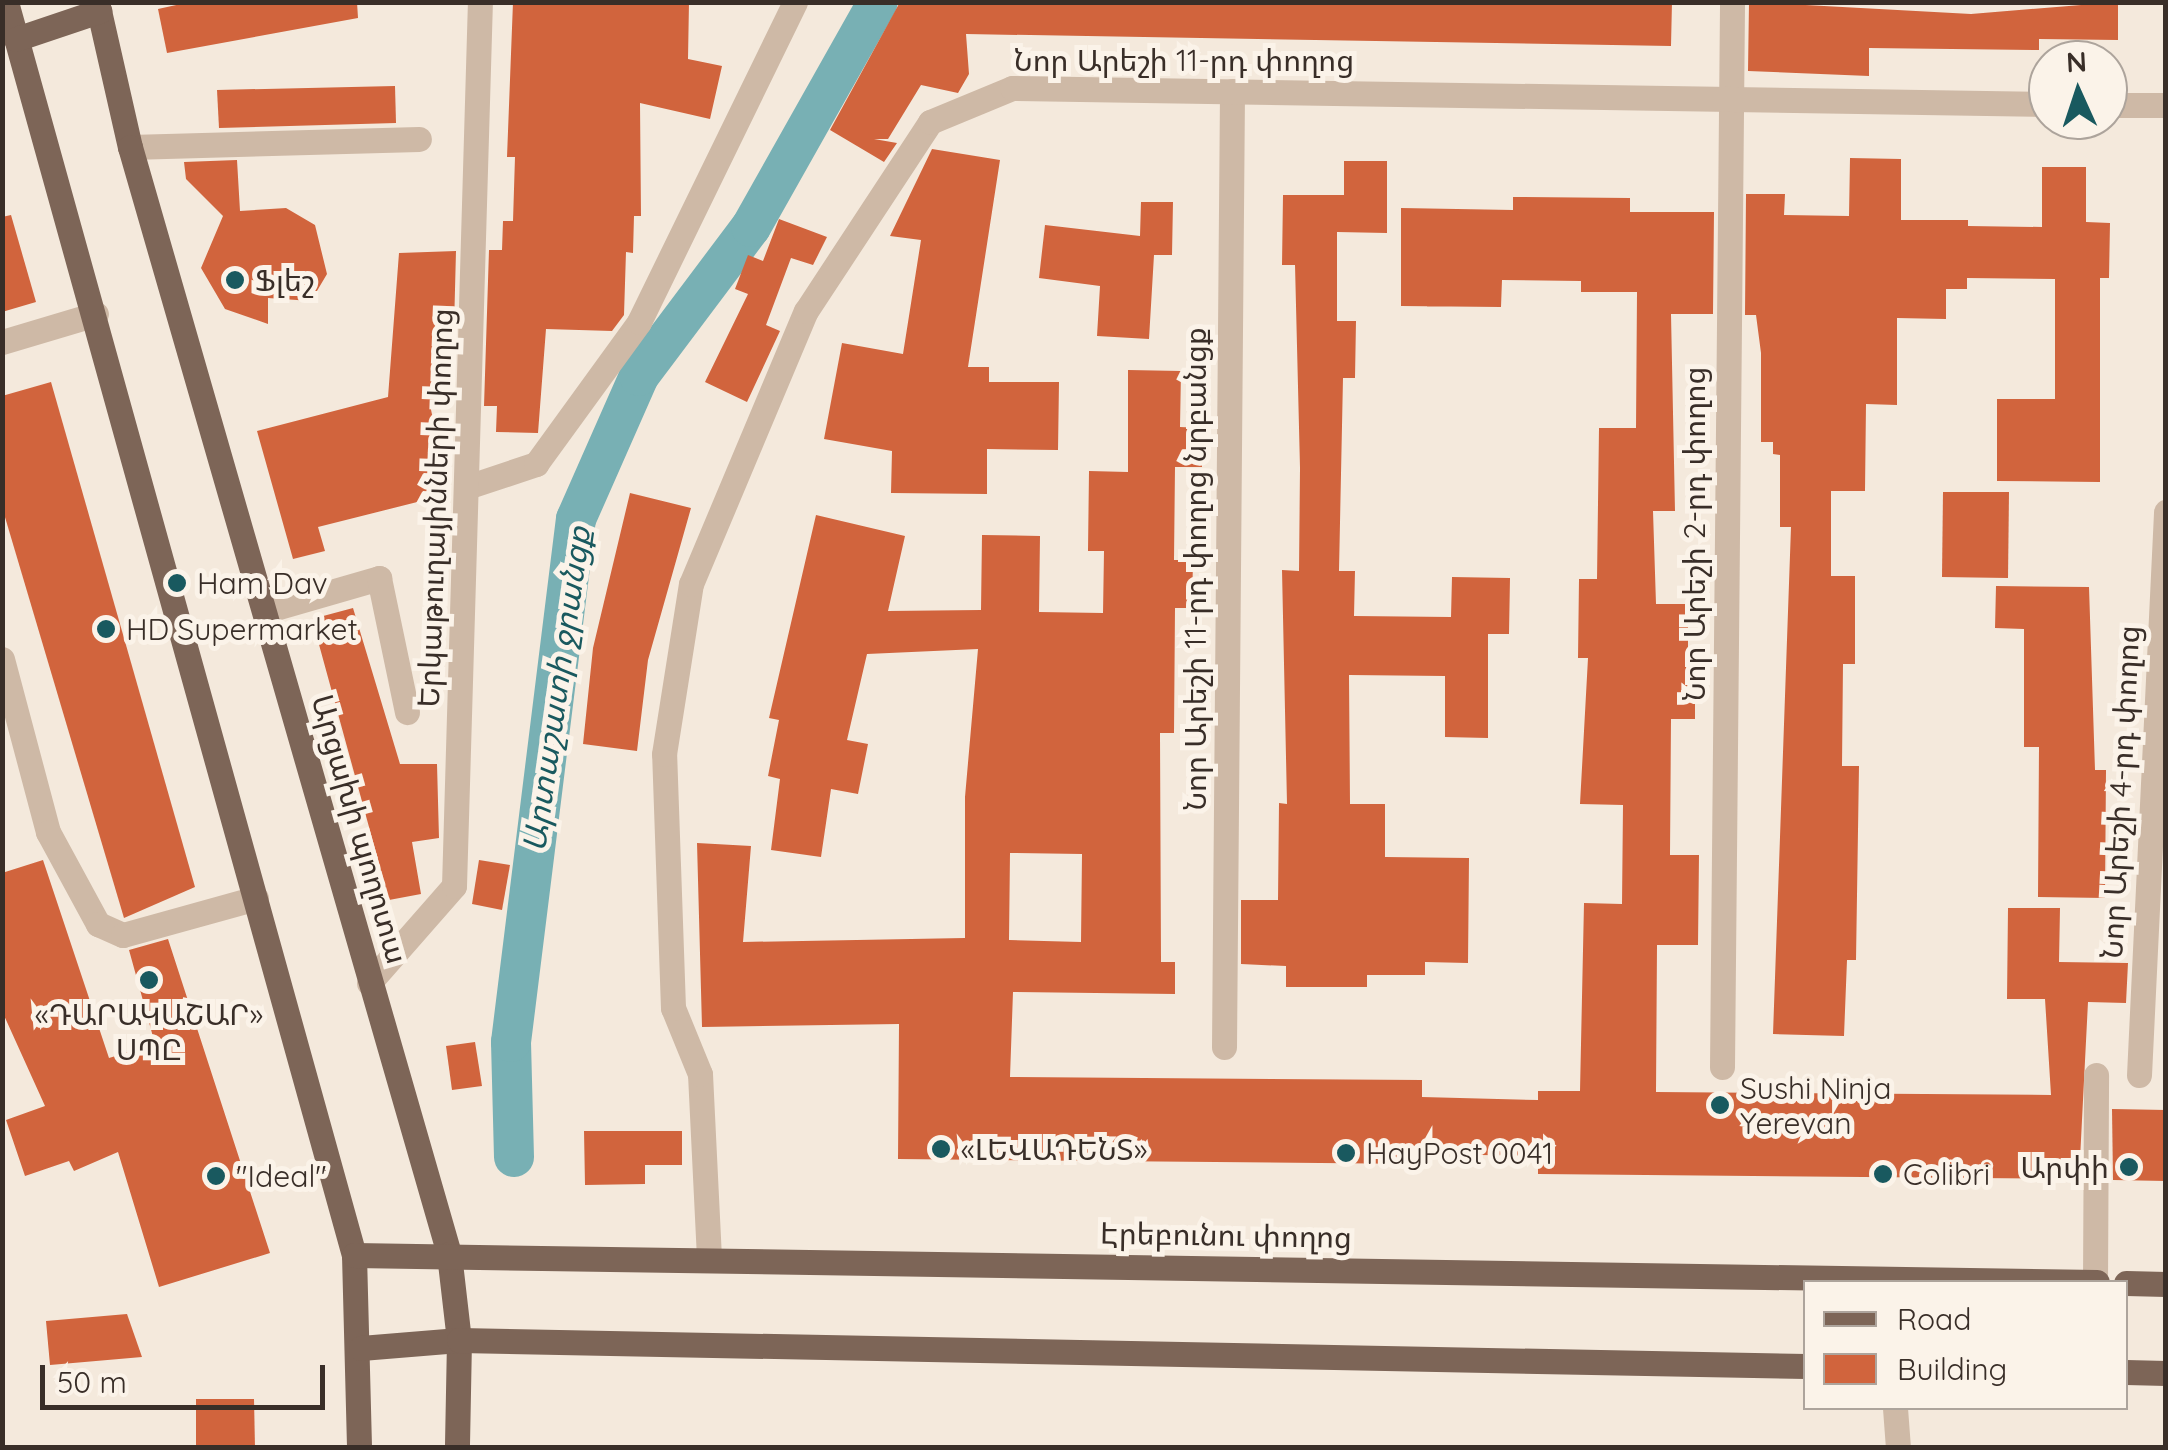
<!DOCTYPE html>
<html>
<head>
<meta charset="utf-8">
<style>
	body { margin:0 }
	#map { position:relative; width:2168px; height:1450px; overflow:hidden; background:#f4e9dc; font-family:Quicksand,"Noto Sans Armenian",sans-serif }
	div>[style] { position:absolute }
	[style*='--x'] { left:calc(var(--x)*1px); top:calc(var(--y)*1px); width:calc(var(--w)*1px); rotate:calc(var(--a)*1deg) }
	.canal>* { height:40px; margin:-20px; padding:0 20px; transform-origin:20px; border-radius:20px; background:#78b0b4 }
	.building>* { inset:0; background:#d1643d }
	.minor>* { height:25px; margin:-12.5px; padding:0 12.5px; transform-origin:12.5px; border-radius:12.5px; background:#ceb9a6 }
	.major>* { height:25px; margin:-12.5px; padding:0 12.5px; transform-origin:12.5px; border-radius:12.5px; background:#7d6557 }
	.dots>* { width:28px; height:28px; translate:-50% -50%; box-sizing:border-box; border:5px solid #fbf3e9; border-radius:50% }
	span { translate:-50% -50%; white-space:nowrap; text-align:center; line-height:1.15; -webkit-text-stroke:10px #fbf3e9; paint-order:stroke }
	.street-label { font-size:30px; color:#392e28 }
	.poi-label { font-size:30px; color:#392e28 }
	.left { translate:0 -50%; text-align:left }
	.right { translate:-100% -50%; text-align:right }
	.water-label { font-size:32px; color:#19595f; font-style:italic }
	.frame { position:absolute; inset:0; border:5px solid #392e28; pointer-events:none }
	.legend { position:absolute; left:1803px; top:1280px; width:325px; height:130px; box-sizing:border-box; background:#fbf3e9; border:2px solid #ada49c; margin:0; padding:12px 18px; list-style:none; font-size:30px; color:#392e28 }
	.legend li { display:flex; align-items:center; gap:20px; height:50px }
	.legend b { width:50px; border:2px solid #ada49c }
	.north { position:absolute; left:2028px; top:40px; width:100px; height:100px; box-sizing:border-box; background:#fbf3e9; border:2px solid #ada49c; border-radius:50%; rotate:357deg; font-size:28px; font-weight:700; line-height:40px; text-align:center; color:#392e28 }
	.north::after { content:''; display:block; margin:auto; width:35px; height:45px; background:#19595f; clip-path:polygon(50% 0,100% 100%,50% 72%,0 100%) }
	.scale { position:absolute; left:40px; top:1365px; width:285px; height:45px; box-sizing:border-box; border:5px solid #392e28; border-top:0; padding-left:12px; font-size:30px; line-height:35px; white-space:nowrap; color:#392e28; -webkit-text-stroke:8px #fbf3e9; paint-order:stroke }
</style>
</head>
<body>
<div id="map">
	<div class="canal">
		<div style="--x:514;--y:1157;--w:115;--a:-91.5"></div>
		<div style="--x:511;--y:1042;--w:527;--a:-82.92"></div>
		<div style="--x:576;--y:519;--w:156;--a:-66.2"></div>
		<div style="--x:639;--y:376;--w:186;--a:-53.1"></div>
		<div style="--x:751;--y:227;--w:258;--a:-60.6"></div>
	</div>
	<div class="building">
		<div style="clip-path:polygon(190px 2px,357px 2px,358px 18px,167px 53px,158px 9px)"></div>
		<div style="clip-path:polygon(513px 2px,689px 2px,688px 59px,722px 66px,710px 119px,640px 103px,641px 216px,634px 216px,633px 253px,626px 252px,624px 315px,612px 331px,546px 329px,538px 433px,496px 432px,497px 406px,484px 406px,489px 250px,502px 250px,503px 221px,513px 221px,515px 157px,507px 157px)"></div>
		<div style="clip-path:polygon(900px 2px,1672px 2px,1671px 46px,966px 34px,969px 74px,958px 93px,921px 85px,888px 139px,874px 139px,897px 143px,884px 162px,830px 130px)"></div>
		<div style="clip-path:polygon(1749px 2px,1971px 14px,2118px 2px,2118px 40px,2039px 39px,2039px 50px,1869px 48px,1869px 76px,1748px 71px)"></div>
		<div style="clip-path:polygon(395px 86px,396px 123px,219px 128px,217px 90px)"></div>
		<div style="clip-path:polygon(932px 149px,1000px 160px,968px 367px,989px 367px,989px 382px,1059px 382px,1058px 450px,987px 449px,987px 494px,891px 493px,892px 451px,824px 439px,842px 343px,903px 354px,921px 240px,890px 236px)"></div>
		<div style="clip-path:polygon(1850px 158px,1901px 159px,1901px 220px,1968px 220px,1968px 226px,2042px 227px,2042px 167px,2086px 167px,2086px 222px,2110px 223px,2109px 278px,2100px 278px,2100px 482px,1997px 481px,1997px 399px,2055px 399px,2055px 279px,1967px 278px,1967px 289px,1946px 289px,1946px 319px,1897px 318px,1897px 405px,1866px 404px,1865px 491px,1831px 491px,1831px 576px,1855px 576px,1855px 664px,1843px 664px,1842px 766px,1859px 766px,1856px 960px,1847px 960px,1844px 1036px,1773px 1034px,1791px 527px,1780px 527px,1780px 455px,1773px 454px,1773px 442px,1761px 442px,1761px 353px,1756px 315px,1745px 315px,1746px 194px,1785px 194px,1784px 215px,1849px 216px)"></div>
		<div style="clip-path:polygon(237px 160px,240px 211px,286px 208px,315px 225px,327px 274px,311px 301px,268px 298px,268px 324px,225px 309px,201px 268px,223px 216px,186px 179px,184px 162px)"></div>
		<div style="clip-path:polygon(1344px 161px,1387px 161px,1387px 233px,1337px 232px,1337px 321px,1356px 321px,1355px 378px,1343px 378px,1339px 571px,1355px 571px,1354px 616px,1451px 617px,1452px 577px,1510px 578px,1509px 634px,1488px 634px,1488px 738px,1445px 737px,1445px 676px,1349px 675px,1350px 804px,1385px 804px,1385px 857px,1469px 858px,1468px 963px,1425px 962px,1425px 975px,1367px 975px,1367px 987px,1286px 987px,1286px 966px,1241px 964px,1241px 900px,1278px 900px,1279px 803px,1287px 804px,1282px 570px,1299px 571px,1300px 468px,1295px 265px,1282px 265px,1283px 195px,1344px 195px)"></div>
		<div style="clip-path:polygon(evenodd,1513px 197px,1630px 198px,1630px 212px,1714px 212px,1713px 314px,1671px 314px,1675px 511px,1653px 511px,1656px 604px,1688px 604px,1688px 670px,1695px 670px,1695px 719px,1671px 719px,1670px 855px,1699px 855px,1698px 945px,1657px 945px,1656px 1092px,2051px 1095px,2045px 999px,2007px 999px,2008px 908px,2060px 908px,2059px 962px,2128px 963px,2126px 1003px,2088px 1002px,2079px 1179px,1538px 1174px,1538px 1156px,1421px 1154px,1421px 1164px,898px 1159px,899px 1024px,702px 1027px,697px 843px,751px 846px,743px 942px,965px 938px,965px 797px,978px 649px,867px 654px,847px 740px,868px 744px,858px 794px,831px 789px,821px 857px,771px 850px,780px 779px,768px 776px,779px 720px,769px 718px,816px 515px,905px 536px,888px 611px,981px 610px,982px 535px,1040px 536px,1039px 612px,1103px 613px,1104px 551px,1088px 551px,1089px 471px,1128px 472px,1128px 370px,1181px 371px,1180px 427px,1202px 428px,1202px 467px,1175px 467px,1174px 560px,1193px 560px,1192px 608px,1175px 608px,1174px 733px,1160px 733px,1161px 962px,1175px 962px,1175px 994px,1013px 992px,1010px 1077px,1422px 1080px,1422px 1097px,1538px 1100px,1538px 1091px,1580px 1091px,1584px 903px,1622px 904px,1623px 805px,1580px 804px,1588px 658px,1578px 658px,1579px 579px,1597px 579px,1599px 428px,1636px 428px,1637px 292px,1581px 292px,1581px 281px,1502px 280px,1501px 307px,1401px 306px,1401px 208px,1513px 210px,1513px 197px,1010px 853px,1082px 854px,1081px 942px,1009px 940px,1010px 853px)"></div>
		<div style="clip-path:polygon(1141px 202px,1173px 202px,1172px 255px,1154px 255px,1149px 339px,1097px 336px,1100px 286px,1039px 278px,1045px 225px,1140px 236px)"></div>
		<div style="clip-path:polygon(11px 215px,36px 302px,2px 312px,2px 217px)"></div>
		<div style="clip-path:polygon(779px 219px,827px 237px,813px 265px,791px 258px,766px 325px,780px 331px,747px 402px,705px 382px,748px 294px,735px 289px,748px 255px,763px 261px)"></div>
		<div style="clip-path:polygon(456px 251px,452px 405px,430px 405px,449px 494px,318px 527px,325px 551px,293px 559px,257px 431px,388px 397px,399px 253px)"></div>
		<div style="clip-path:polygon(51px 382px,195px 887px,124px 918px,2px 507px,2px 396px)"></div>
		<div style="clip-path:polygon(1943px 492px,2009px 492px,2008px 578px,1942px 577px)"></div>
		<div style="clip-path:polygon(630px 493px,691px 508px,648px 660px,637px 751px,583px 744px,593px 648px)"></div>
		<div style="clip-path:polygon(1996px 586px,2089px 587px,2095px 770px,2106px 770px,2105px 898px,2038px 897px,2039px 747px,2024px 747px,2024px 629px,1995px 628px)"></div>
		<div style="clip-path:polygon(353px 608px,400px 764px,437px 764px,439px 838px,412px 842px,421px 894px,389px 900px,312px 619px)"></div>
		<div style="clip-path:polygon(43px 860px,109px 1058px,155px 1044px,129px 950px,168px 939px,270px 1253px,159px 1287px,118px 1152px,74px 1171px,69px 1161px,25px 1176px,6px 1120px,45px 1106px,2px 1011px,2px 873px)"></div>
		<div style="clip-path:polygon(479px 860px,510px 865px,502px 910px,472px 904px)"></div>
		<div style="clip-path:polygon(475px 1042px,482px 1086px,452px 1090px,446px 1046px)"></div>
		<div style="clip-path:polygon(2112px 1109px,2166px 1110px,2166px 1181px,2113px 1180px)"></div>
		<div style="clip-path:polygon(584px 1131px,682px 1131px,682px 1165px,645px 1165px,645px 1184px,585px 1185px)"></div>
		<div style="clip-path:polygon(127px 1314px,142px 1357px,50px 1365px,46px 1321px)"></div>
		<div style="clip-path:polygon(196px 1399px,254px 1399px,255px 1448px,196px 1448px)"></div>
	</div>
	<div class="minor">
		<div style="--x:2108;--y:105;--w:58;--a:0"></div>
		<div style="--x:130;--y:147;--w:289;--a:-1.6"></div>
		<div style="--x:2;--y:342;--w:98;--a:-16.6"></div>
		<div style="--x:470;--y:486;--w:70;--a:-18.4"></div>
		<div style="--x:536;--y:464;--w:175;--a:-54"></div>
		<div style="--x:639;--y:322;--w:356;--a:-64"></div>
		<div style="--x:265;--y:611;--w:119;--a:-16.1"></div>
		<div style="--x:379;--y:578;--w:137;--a:78.2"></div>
		<div style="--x:2;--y:659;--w:179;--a:75.1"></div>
		<div style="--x:48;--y:832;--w:105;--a:61.5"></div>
		<div style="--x:98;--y:924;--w:27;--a:24"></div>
		<div style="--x:123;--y:935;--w:138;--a:-15.5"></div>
		<div style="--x:369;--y:983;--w:129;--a:-48.8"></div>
		<div style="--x:454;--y:886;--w:884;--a:-88.32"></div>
		<div style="--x:1224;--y:1047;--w:956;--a:-89.52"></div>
		<div style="--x:1722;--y:1067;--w:1065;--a:-89.46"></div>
		<div style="--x:2139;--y:1075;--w:564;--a:-87.25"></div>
		<div style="--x:709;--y:1258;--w:184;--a:-92.8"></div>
		<div style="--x:700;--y:1074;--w:71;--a:-112.2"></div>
		<div style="--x:673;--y:1008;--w:254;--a:-92"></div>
		<div style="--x:664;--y:754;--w:172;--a:-81"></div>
		<div style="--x:691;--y:584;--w:296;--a:-67.2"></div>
		<div style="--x:806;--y:311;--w:226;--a:-56.7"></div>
		<div style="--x:930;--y:122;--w:89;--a:-22.5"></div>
		<div style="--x:1012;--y:88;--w:1036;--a:0.88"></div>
		<div style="--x:2095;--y:1282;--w:207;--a:-89.7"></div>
		<div style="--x:1895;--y:1408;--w:40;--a:85.7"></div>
	</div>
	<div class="major">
		<div style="--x:6;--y:2;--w:1300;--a:74.48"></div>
		<div style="--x:354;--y:1255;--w:193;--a:88.5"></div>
		<div style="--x:97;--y:2;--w:149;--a:77.2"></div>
		<div style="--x:130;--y:147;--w:1152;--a:73.92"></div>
		<div style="--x:449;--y:1254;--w:87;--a:83.4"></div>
		<div style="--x:459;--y:1340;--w:108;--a:91.1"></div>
		<div style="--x:16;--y:39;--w:88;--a:-18.6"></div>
		<div style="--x:354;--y:1255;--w:1743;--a:0.89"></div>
		<div style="--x:2126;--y:1283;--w:40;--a:1.4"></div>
		<div style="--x:361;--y:1348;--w:98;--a:-4.7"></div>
		<div style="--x:459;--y:1340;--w:1347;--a:1.11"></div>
		<div style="--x:2126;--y:1372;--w:40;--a:1.4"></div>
	</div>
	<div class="dots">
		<div style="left:235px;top:280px;background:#19595f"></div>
		<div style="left:177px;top:583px;background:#19595f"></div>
		<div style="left:106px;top:629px;background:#19595f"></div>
		<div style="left:149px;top:980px;background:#19595f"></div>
		<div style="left:1720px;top:1105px;background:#19595f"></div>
		<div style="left:941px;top:1149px;background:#19595f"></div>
		<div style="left:1346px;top:1153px;background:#19595f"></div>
		<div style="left:2129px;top:1167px;background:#19595f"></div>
		<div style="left:1883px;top:1174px;background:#19595f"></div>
		<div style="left:216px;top:1176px;background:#19595f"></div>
	</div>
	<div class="street-label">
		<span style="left:1184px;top:60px">Նոր Արեշի 11-րդ փողոց</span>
		<span style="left:435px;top:508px;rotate:-88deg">Երկաթուղայինների փողոց</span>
		<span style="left:1694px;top:534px;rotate:-90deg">Նոր Արեշի 2-րդ փողոց</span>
		<span style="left:1195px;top:569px;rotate:-90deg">Նոր Արեշի 11-րդ փողոց նրբանցք</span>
		<span style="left:2120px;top:792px;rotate:-87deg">Նոր Արեշի 4-րդ փողոց</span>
		<span style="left:360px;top:829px;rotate:74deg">Արցախի պողոտա</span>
		<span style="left:1226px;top:1235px;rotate:1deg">Էրեբունու փողոց</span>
	</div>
	<div class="poi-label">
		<span class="left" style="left:255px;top:280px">Ֆլեշ</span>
		<span class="left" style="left:197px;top:583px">Ham Dav</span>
		<span class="left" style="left:126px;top:629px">HD Supermarket</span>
		<span style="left:149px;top:1031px">«ԴԱՐԱԿԱՇԱՐ»<br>ՍՊԸ</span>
		<span class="left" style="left:1740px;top:1105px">Sushi Ninja<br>Yerevan</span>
		<span class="left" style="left:961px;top:1149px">«ԼԵՎԱԴԵՆՏ»</span>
		<span class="left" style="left:1366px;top:1153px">HayPost 0041</span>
		<span class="right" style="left:2109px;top:1167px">Արփի</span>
		<span class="left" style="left:1903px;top:1174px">Colibri</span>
		<span class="left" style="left:236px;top:1176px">"Ideal"</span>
	</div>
	<div class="water-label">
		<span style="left:556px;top:689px;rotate:-82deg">Արտաշատի ջրանցք</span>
	</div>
	<div class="frame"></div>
	<ul class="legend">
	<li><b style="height:12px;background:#7d6557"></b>Road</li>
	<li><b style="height:28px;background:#d1643d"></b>Building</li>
	</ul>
	<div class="north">N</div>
	<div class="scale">50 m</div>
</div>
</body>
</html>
